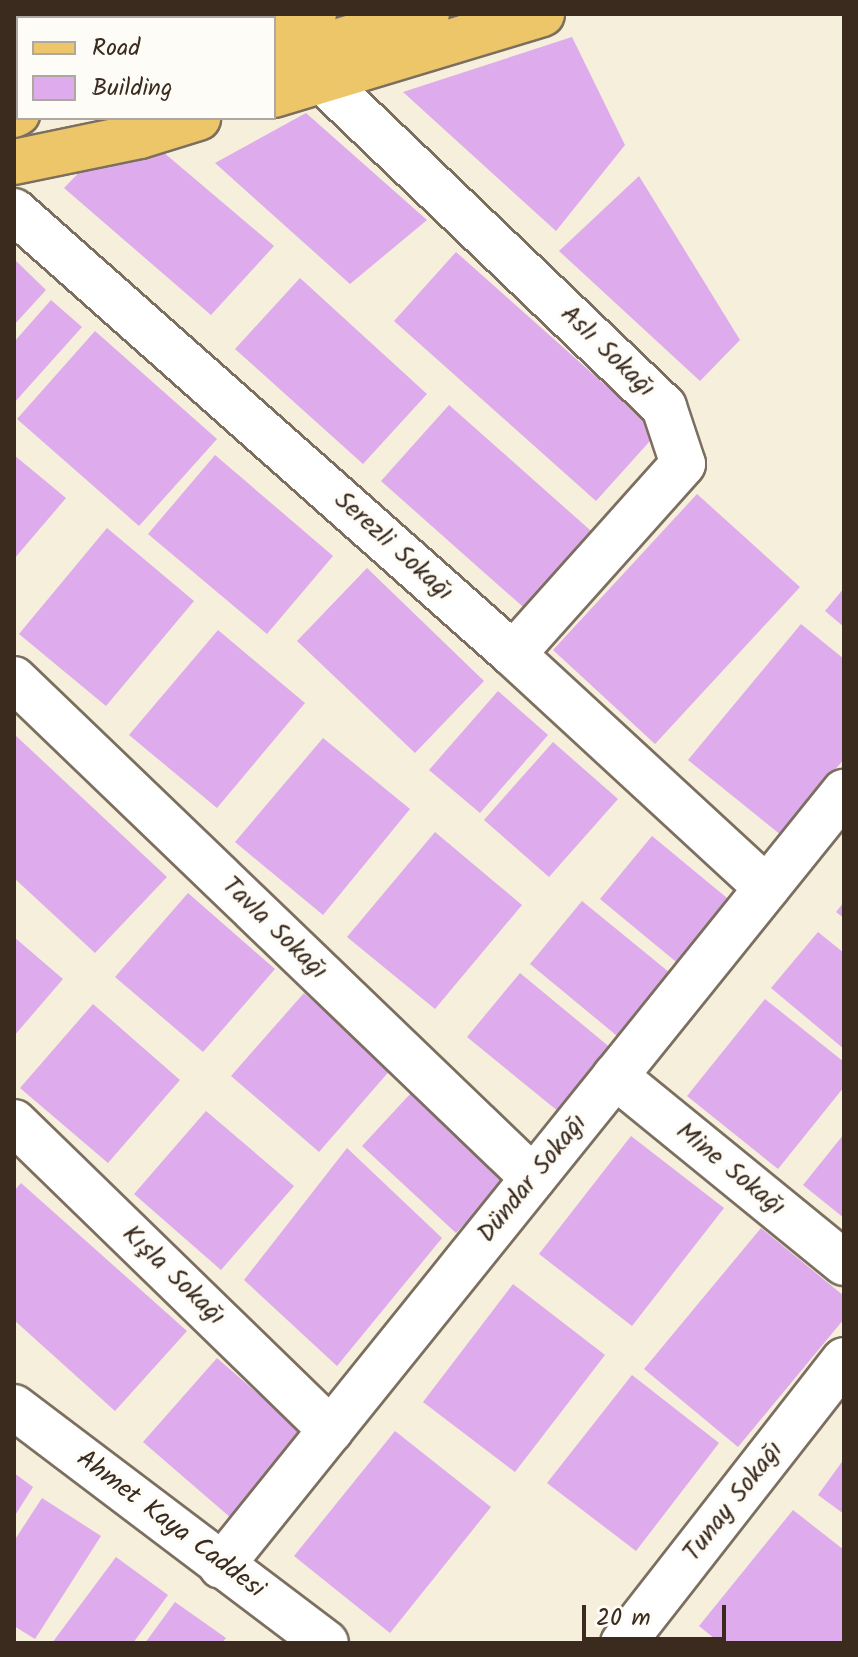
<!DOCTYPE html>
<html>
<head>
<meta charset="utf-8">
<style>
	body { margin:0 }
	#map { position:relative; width:858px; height:1657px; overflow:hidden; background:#f5efdb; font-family:Kalam,sans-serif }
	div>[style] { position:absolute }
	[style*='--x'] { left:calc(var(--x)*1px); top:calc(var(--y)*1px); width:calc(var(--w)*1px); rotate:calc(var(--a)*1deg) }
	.building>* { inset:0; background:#deabed }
	.roads { filter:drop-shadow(2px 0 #7c6f60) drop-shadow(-2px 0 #7c6f60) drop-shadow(0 2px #7c6f60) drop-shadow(0 -2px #7c6f60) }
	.minor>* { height:44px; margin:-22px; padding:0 22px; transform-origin:22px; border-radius:22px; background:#fff }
	.major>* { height:44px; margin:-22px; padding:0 22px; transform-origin:22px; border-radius:22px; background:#ecc669 }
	span { translate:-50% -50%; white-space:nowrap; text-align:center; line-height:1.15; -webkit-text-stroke:7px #fdfcf7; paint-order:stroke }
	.street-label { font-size:26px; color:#3b2a1e }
	.frame { position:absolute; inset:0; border:16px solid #3b2a1e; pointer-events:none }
	.legend { position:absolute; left:16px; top:16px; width:260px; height:104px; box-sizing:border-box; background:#fdfcf7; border:2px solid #afa8a0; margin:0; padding:10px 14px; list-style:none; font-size:24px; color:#3b2a1e }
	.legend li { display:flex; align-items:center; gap:16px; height:40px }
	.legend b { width:40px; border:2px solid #afa8a0 }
	.scale { position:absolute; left:582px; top:1605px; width:144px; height:36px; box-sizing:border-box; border:4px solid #3b2a1e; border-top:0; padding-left:10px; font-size:24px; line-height:28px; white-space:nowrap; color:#3b2a1e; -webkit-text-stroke:6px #fdfcf7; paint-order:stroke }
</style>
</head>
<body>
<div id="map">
	<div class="building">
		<div style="clip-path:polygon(14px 14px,81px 14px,78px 18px,18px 18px,18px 34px,14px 35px)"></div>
		<div style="clip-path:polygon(572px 37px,625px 145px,556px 231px,403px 92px)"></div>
		<div style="clip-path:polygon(306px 113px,427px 220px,350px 284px,215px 163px)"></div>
		<div style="clip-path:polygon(156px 146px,274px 246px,211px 315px,64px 188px,92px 159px)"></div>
		<div style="clip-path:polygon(639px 176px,740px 340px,700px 381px,559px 251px)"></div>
		<div style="clip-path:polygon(456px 252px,658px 432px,596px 501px,394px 321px)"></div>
		<div style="clip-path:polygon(14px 259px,46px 290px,14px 325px)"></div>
		<div style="clip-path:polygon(300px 278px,427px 394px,363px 464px,235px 349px)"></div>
		<div style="clip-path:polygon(51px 300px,82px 327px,14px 403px,14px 342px)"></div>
		<div style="clip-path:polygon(95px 331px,217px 439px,139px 526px,17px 419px)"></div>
		<div style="clip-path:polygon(449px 405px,599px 538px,531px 614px,381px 481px)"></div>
		<div style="clip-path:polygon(14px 455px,66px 498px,14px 559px)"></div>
		<div style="clip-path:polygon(215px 455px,333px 556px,267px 634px,148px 534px)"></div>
		<div style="clip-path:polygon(697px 494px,800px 587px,655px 744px,553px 650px)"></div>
		<div style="clip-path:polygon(107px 528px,194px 601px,106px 706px,19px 634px)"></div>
		<div style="clip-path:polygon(367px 568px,484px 681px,415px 753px,297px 641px)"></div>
		<div style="clip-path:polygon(844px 588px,844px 627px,825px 611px)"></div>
		<div style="clip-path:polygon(801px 624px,844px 659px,844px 759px,781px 835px,688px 760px)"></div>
		<div style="clip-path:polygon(218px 630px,305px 703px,217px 808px,129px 735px)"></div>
		<div style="clip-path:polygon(498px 691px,548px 735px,480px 813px,429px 770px)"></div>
		<div style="clip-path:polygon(14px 734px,167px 877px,95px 953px,14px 878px)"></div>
		<div style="clip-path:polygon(323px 738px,410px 809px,323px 915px,235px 842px)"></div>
		<div style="clip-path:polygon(553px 742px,618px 799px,549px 877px,484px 820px)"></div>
		<div style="clip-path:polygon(435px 832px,522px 905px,435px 1009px,347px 937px)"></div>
		<div style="clip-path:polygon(652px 836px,744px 912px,692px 975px,600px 899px)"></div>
		<div style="clip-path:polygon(188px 893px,275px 969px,203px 1052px,115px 977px)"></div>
		<div style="clip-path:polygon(582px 901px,675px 977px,622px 1040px,530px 964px)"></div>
		<div style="clip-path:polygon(844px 902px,844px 918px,836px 912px)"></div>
		<div style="clip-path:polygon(818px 932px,844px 953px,844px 1049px,771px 988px)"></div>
		<div style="clip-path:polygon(14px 937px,63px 979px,14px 1036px)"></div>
		<div style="clip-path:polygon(520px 973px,612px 1049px,559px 1112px,467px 1037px)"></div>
		<div style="clip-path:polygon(304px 993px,392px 1068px,319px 1152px,231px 1076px)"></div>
		<div style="clip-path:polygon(765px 999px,844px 1062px,844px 1087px,778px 1169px,687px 1096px)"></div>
		<div style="clip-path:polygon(93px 1004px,180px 1080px,108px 1163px,20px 1088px)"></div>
		<div style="clip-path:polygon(411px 1093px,506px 1180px,456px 1233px,362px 1146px)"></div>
		<div style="clip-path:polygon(206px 1111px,294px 1186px,221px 1270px,134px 1194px)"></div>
		<div style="clip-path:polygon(844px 1134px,844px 1218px,803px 1185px)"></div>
		<div style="clip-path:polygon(631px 1136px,724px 1208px,632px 1326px,539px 1254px)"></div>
		<div style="clip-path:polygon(347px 1148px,442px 1238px,337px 1366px,244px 1280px)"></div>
		<div style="clip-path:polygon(21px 1183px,187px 1331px,115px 1411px,14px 1320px,14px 1191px)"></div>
		<div style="clip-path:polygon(761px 1228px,844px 1296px,844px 1319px,738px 1447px,644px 1369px)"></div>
		<div style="clip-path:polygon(513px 1284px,605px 1355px,515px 1472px,423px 1402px)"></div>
		<div style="clip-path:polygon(217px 1358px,304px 1434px,231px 1518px,143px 1442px)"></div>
		<div style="clip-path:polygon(632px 1375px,719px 1443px,636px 1551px,547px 1483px)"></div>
		<div style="clip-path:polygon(395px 1431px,491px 1507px,390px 1633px,294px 1556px)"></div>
		<div style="clip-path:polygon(844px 1459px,844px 1514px,818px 1495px)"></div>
		<div style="clip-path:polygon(14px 1473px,33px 1487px,14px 1517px)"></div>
		<div style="clip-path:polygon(42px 1498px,101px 1536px,35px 1639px,14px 1626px,14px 1541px)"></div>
		<div style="clip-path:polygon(793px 1510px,844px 1550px,844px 1643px,720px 1643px,699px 1626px)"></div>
		<div style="clip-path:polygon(116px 1557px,168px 1595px,133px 1643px,52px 1643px)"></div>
		<div style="clip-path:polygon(175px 1602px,226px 1638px,222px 1643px,145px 1643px)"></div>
	</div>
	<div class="roads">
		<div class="minor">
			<div style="--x:174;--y:14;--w:7;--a:34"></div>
			<div style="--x:322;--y:80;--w:473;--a:43.7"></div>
			<div style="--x:664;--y:407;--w:60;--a:71.6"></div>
			<div style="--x:683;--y:464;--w:255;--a:131.8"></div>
			<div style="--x:14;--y:211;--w:667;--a:41.6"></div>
			<div style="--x:513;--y:654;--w:345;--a:42.7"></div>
			<div style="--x:14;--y:679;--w:720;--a:43.87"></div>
			<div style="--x:615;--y:1076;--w:296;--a:39.2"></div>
			<div style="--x:14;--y:1122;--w:442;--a:44.2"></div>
			<div style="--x:14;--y:1407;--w:391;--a:37.1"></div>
			<div style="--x:221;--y:1566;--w:994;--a:-51.17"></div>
			<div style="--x:623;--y:1643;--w:359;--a:-52"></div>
		</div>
		<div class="major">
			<div style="--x:274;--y:27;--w:42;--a:-18"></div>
			<div style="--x:274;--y:61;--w:160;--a:-17.1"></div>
			<div style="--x:274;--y:95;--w:280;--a:-16.8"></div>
			<div style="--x:14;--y:115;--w:4;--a:-27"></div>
			<div style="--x:14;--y:162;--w:129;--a:-11.7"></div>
			<div style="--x:140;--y:136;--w:61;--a:-17.2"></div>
		</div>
	</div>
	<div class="street-label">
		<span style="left:607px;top:352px;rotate:44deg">Aslı Sokağı</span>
		<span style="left:393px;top:547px;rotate:42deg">Serezli Sokağı</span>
		<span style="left:274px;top:929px;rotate:44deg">Tavla Sokağı</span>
		<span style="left:730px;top:1170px;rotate:39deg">Mine Sokağı</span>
		<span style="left:533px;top:1179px;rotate:-51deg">Dündar Sokağı</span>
		<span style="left:173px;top:1276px;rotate:44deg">Kışla Sokağı</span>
		<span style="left:734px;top:1502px;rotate:-52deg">Tunay Sokağı</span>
		<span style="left:170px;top:1525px;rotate:37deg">Ahmet Kaya Caddesi</span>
	</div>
	<div class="frame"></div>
	<ul class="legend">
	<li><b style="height:10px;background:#ecc669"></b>Road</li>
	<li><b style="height:22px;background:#deabed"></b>Building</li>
	</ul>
	<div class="scale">20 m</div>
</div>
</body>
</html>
